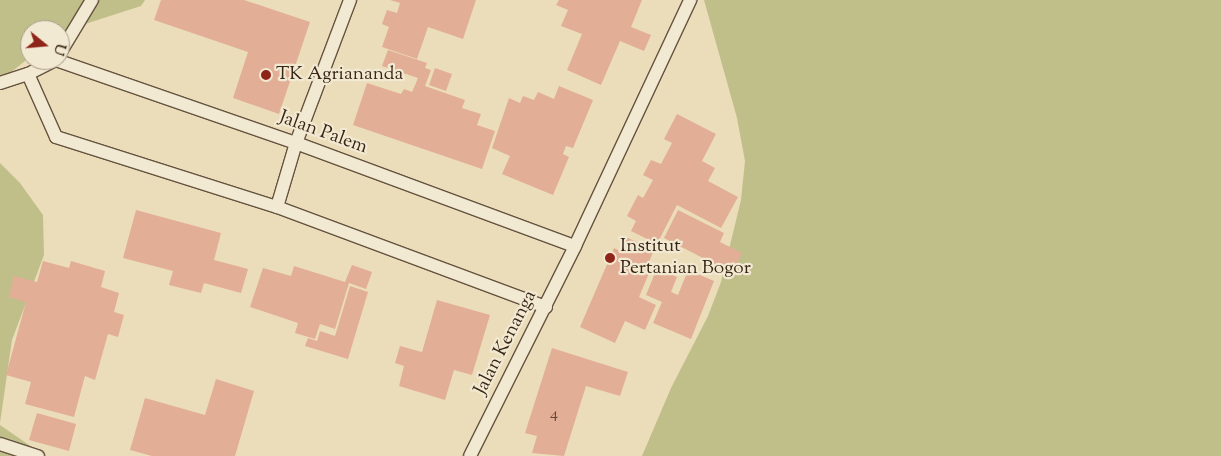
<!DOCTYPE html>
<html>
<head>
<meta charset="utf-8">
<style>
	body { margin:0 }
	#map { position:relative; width:1221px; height:456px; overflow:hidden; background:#ebddba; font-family:"Sorts Mill Goudy",serif }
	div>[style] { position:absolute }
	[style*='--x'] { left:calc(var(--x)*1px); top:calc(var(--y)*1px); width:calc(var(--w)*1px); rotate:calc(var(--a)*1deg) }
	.green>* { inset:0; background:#c0bf8a }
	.building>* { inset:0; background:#e3ae96 }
	.roads { filter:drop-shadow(1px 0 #65533f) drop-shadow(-1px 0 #65533f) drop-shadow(0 1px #65533f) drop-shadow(0 -1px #65533f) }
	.lane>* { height:12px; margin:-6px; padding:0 6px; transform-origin:6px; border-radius:6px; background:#f2e9d2 }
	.dots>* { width:14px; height:14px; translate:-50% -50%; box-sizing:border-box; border:2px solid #f2e9d2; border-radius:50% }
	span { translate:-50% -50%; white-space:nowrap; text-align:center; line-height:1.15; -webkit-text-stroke:4.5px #f2e9d2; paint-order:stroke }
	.number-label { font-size:16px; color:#634736 }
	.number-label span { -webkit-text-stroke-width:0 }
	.poi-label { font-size:19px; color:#382516 }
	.left { translate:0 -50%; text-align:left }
	.street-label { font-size:19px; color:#382516 }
	.north { position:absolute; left:20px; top:20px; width:50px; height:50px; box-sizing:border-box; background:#f2e9d2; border:1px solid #a89b87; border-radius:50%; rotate:107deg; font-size:14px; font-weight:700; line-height:20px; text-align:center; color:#382516 }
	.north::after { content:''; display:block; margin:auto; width:18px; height:22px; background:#8f2418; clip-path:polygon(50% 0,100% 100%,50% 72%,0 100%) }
</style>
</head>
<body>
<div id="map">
	<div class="green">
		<div style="clip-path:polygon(0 0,145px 0,141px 6px,79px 26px,60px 35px,60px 30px,30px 30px,30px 57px,0 81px)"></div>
		<div style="clip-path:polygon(704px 0,1221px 0,1221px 456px,642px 456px,671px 388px,708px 316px,721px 282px,741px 200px,745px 161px,737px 118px)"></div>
		<div style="clip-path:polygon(0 163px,20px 183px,43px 215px,44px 255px,12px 340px,0 423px)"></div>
		<div style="clip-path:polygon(0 425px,45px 456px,0 456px)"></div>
	</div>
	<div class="building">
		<div style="clip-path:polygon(161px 0,244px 0,310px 22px,279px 114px,233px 98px,248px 52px,154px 20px)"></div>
		<div style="clip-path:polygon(390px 0,476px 0,463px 39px,428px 27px,417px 59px,382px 47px,389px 27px,382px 24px,387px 10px,397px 13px,400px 3px)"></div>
		<div style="clip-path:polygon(559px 0,642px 0,631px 27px,651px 35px,644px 51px,620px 41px,601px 85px,567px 70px,582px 34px,561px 26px,568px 10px,556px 5px)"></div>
		<div style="clip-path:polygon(388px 50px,427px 63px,425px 68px,431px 70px,425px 86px,465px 100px,462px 108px,481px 114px,477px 125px,495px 131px,482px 169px,353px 125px,367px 83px,401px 94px,404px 89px,412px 92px,416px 83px,418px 78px,382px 66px)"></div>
		<div style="clip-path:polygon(435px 68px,452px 74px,446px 91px,429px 85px)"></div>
		<div style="clip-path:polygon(559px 86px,593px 100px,573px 148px,566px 146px,563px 154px,569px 157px,553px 195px,502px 174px,510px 156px,492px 148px,509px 98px,520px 103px,523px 96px,534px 100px,538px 92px,554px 99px)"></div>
		<div style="clip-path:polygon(677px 114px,716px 134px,702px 161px,715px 168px,708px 181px,738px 197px,721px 228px,677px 205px,657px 244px,631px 231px,636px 221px,627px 216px,638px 195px,643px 198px,653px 180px,643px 175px,651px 160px,661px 164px,672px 143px,664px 139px)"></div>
		<div style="clip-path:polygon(136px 210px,221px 233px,214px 260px,248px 269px,241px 293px,204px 283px,201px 293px,169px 285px,173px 271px,123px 258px)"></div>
		<div style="clip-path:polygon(678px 210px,724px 233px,720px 242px,742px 253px,732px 273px,664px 238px)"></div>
		<div style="clip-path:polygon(626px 237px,654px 250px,649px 262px,653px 264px,639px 297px,656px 305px,645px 330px,625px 321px,615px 343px,580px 327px,614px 248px,620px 251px)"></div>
		<div style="clip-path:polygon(43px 261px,69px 268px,71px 261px,105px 271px,101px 287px,119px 293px,114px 312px,124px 315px,118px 337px,108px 334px,95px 380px,85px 376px,74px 417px,25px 404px,31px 382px,6px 375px,26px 302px,9px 297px,14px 276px,37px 282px)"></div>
		<div style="clip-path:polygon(352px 265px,372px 272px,366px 289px,349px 283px,335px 329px,320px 324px,315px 339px,295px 333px,298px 323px,250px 307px,263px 268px,291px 276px,294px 266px,345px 282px)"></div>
		<div style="clip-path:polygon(657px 268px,677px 277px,671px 292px,678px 295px,688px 270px,714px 281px,691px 339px,653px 323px,662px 302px,646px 295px)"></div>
		<div style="clip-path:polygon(350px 286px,368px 292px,348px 359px,305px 346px,308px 338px,317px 341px,320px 331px,335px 336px)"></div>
		<div style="clip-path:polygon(437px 300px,490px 315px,472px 375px,454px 370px,445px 400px,399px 386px,404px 366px,395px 363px,400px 346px,422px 352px)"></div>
		<div style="clip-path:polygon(552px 348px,628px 372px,620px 396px,586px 386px,564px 456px,532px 453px,537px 436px,525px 433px)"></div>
		<div style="clip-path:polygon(216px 379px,254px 391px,235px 456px,152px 456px,130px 450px,145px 398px,205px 415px)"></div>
		<div style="clip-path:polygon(37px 413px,76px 424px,69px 451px,29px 440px)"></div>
	</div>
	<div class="roads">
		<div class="lane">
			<div style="--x:60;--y:53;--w:62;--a:-58.9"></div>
			<div style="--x:56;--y:60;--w:254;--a:19.1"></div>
			<div style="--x:296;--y:143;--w:297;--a:20.3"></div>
			<div style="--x:28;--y:74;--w:69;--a:66"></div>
			<div style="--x:56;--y:137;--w:232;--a:17.6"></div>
			<div style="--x:277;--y:207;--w:287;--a:20.4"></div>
			<div style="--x:0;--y:83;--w:29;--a:-18"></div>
			<div style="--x:28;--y:74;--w:30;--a:-27"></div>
			<div style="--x:277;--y:207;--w:67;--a:-73.5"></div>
			<div style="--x:296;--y:143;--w:153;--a:-69.3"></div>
			<div style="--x:0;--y:444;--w:40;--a:18"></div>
			<div style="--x:470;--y:456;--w:235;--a:-63.4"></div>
			<div style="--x:575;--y:246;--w:272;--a:-64.9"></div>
		</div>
	</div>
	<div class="dots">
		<div style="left:266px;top:75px;background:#8f2418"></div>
		<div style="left:610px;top:258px;background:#8f2418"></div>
	</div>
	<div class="number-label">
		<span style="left:554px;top:415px">4</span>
	</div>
	<div class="poi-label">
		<span class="left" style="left:276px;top:75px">TK Agriananda</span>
		<span class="left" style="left:620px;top:258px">Institut<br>Pertanian Bogor</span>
	</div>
	<div class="street-label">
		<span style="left:323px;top:133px;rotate:20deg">Jalan Palem</span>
		<span style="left:506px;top:343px;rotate:-63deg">Jalan Kenanga</span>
	</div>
	<div class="north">U</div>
</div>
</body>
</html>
